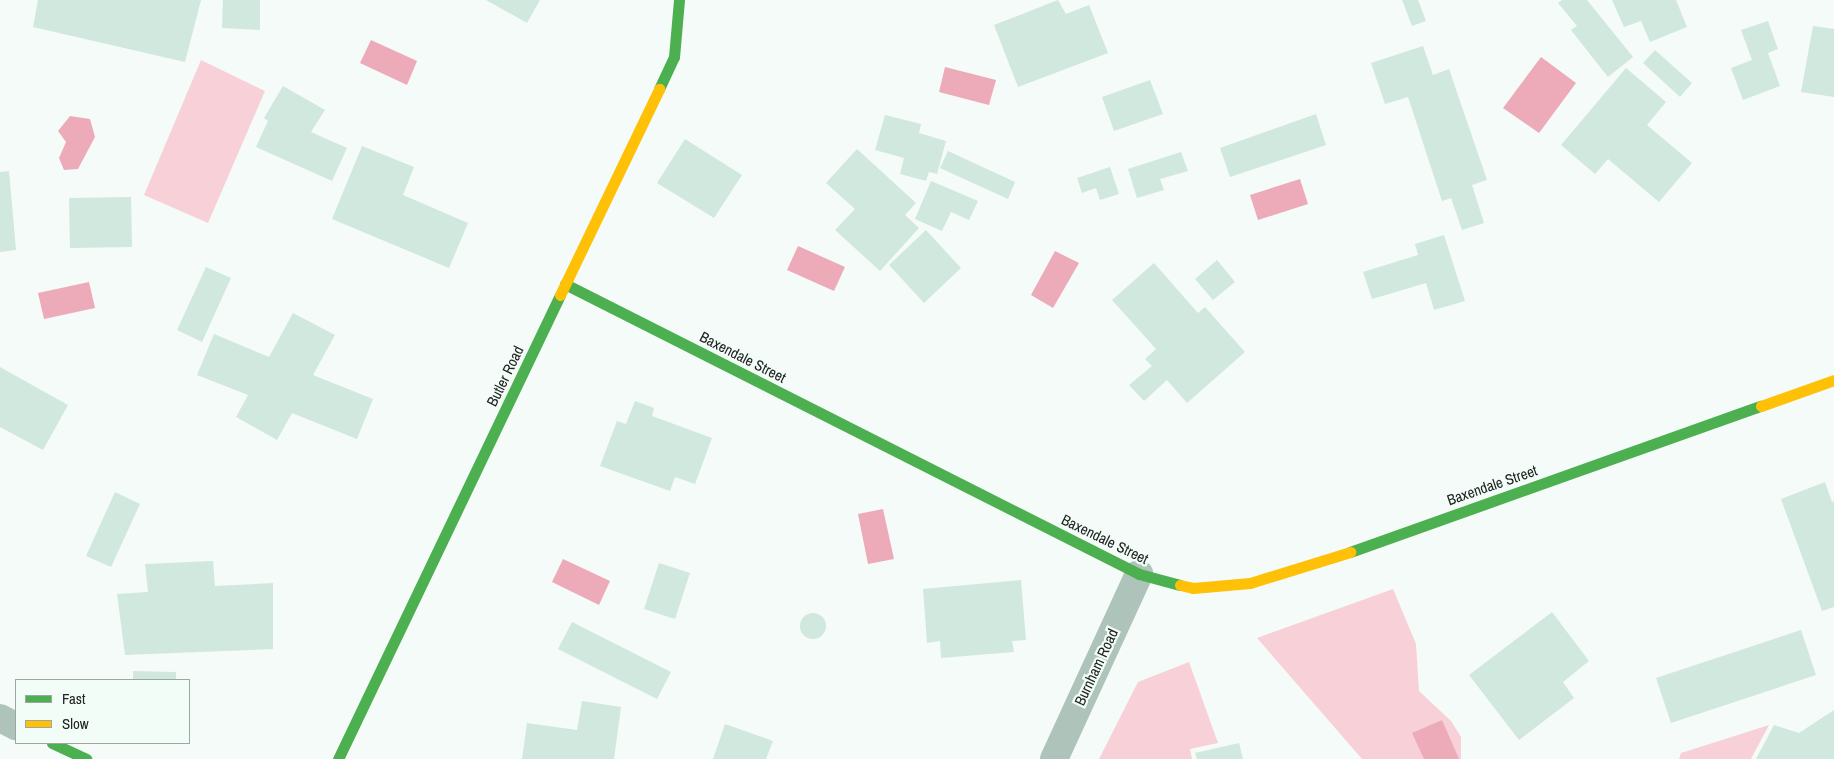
<!DOCTYPE html>
<html>
<head>
<meta charset="utf-8">
<style>
	body { margin:0 }
	#map { position:relative; width:1834px; height:759px; overflow:hidden; background:#f5fbf8; font-family:"Archivo Narrow",sans-serif }
	div>[style] { position:absolute }
	[style*='--x'] { left:calc(var(--x)*1px); top:calc(var(--y)*1px); width:calc(var(--w)*1px); rotate:calc(var(--a)*1deg) }
	.green>* { inset:0; background:#f8d1d8 }
	.water>* { inset:0; background:#edaab9 }
	.building>* { inset:0; background:#d0e8de }
	.round { border-radius:50% }
	.street>* { height:28px; margin:-14px; padding:0 14px; transform-origin:14px; border-radius:14px; background:#aec3b9 }
	.fast>* { height:11px; margin:-5.5px; padding:0 5.5px; transform-origin:5.5px; border-radius:5.5px; background:#4caf50 }
	.slow>* { height:11px; margin:-5.5px; padding:0 5.5px; transform-origin:5.5px; border-radius:5.5px; background:#ffc107 }
	span { translate:-50% -50%; white-space:nowrap; text-align:center; line-height:1.15; -webkit-text-stroke:4.5px #f3fdf8; paint-order:stroke }
	.street-label { font-size:15px; color:#212422 }
	.legend { position:absolute; left:15px; top:679px; width:175px; height:65px; box-sizing:border-box; background:#f3fdf8; border:1px solid #9fa6a2; margin:0; padding:6px 9px; list-style:none; font-size:15px; color:#212422 }
	.legend li { display:flex; align-items:center; gap:10px; height:25px }
	.legend b { width:25px; border:1px solid #9fa6a2 }
</style>
</head>
<body>
<div id="map">
	<div class="green">
		<div style="clip-path:polygon(201px 60px,265px 91px,208px 223px,144px 195px)"></div>
		<div style="clip-path:polygon(1393px 589px,1416px 644px,1419px 691px,1451px 721px,1461px 737px,1461px 759px,1362px 759px,1257px 638px)"></div>
		<div style="clip-path:polygon(1189px 662px,1218px 743px,1190px 749px,1192px 759px,1099px 759px,1138px 682px)"></div>
		<div style="clip-path:polygon(1769px 725px,1751px 759px,1679px 759px,1681px 753px)"></div>
	</div>
	<div class="water">
		<div style="clip-path:polygon(371px 40px,417px 61px,407px 85px,360px 63px)"></div>
		<div style="clip-path:polygon(1541px 57px,1576px 83px,1539px 133px,1503px 108px)"></div>
		<div style="clip-path:polygon(945px 67px,996px 80px,989px 105px,939px 92px)"></div>
		<div style="clip-path:polygon(70px 116px,90px 119px,95px 137px,78px 169px,64px 170px,59px 158px,66px 142px,58px 131px)"></div>
		<div style="clip-path:polygon(1300px 179px,1308px 204px,1258px 220px,1250px 195px)"></div>
		<div style="clip-path:polygon(798px 246px,845px 267px,834px 291px,787px 270px)"></div>
		<div style="clip-path:polygon(1055px 251px,1079px 263px,1053px 308px,1031px 295px)"></div>
		<div style="clip-path:polygon(89px 282px,95px 308px,44px 319px,38px 293px)"></div>
		<div style="clip-path:polygon(883px 509px,894px 559px,868px 564px,858px 514px)"></div>
		<div style="clip-path:polygon(563px 559px,610px 581px,599px 605px,552px 582px)"></div>
		<div style="clip-path:polygon(1442px 720px,1459px 759px,1424px 759px,1412px 733px)"></div>
	</div>
	<div class="building">
		<div style="clip-path:polygon(38px 0,201px 0,185px 62px,33px 27px)"></div>
		<div style="clip-path:polygon(223px 0,260px 0,260px 30px,222px 28px)"></div>
		<div style="clip-path:polygon(486px 0,540px 0,527px 23px)"></div>
		<div style="clip-path:polygon(1058px 0,1066px 14px,1089px 5px,1108px 53px,1018px 87px,994px 25px)"></div>
		<div style="clip-path:polygon(1402px 0,1418px 0,1426px 21px,1412px 26px)"></div>
		<div style="clip-path:polygon(1562px 0,1587px 0,1633px 57px,1608px 77px,1571px 30px,1577px 26px,1558px 3px)"></div>
		<div style="clip-path:polygon(1612px 0,1676px 0,1687px 27px,1650px 42px,1641px 21px,1624px 27px)"></div>
		<div style="clip-path:polygon(1768px 21px,1778px 49px,1768px 53px,1780px 86px,1743px 100px,1731px 68px,1752px 60px,1741px 30px)"></div>
		<div style="clip-path:polygon(1813px 26px,1834px 29px,1834px 97px,1801px 92px)"></div>
		<div style="clip-path:polygon(1423px 46px,1433px 75px,1449px 69px,1487px 180px,1472px 185px,1484px 223px,1462px 230px,1451px 198px,1442px 201px,1408px 97px,1385px 104px,1371px 63px)"></div>
		<div style="clip-path:polygon(1655px 50px,1692px 83px,1680px 97px,1643px 63px)"></div>
		<div style="clip-path:polygon(1626px 68px,1666px 102px,1647px 125px,1692px 163px,1659px 202px,1608px 159px,1595px 174px,1561px 145px)"></div>
		<div style="clip-path:polygon(1150px 80px,1163px 114px,1114px 131px,1102px 97px)"></div>
		<div style="clip-path:polygon(283px 86px,325px 110px,311px 132px,347px 148px,332px 181px,256px 147px,268px 121px,264px 118px)"></div>
		<div style="clip-path:polygon(1316px 114px,1326px 145px,1230px 177px,1220px 148px)"></div>
		<div style="clip-path:polygon(885px 115px,921px 124px,919px 133px,946px 141px,937px 174px,929px 172px,926px 181px,900px 174px,904px 158px,875px 150px)"></div>
		<div style="clip-path:polygon(685px 139px,742px 175px,714px 218px,657px 183px)"></div>
		<div style="clip-path:polygon(362px 146px,414px 167px,403px 195px,468px 223px,449px 268px,332px 219px)"></div>
		<div style="clip-path:polygon(857px 149px,916px 203px,905px 215px,919px 228px,880px 271px,835px 230px,855px 209px,826px 183px)"></div>
		<div style="clip-path:polygon(948px 151px,1015px 182px,1008px 199px,940px 168px)"></div>
		<div style="clip-path:polygon(1181px 152px,1188px 171px,1160px 179px,1164px 190px,1137px 198px,1128px 169px)"></div>
		<div style="clip-path:polygon(1110px 167px,1119px 194px,1100px 200px,1096px 188px,1082px 193px,1077px 178px)"></div>
		<div style="clip-path:polygon(9px 171px,16px 250px,0 252px,0 172px)"></div>
		<div style="clip-path:polygon(931px 181px,978px 201px,969px 220px,951px 212px,942px 231px,915px 219px)"></div>
		<div style="clip-path:polygon(131px 197px,132px 247px,70px 248px,69px 198px)"></div>
		<div style="clip-path:polygon(926px 230px,961px 268px,924px 303px,889px 265px)"></div>
		<div style="clip-path:polygon(1444px 235px,1465px 301px,1434px 310px,1426px 283px,1372px 299px,1363px 272px,1418px 255px,1415px 244px)"></div>
		<div style="clip-path:polygon(1217px 260px,1235px 282px,1213px 300px,1195px 279px)"></div>
		<div style="clip-path:polygon(1154px 263px,1198px 313px,1205px 307px,1245px 352px,1187px 403px,1167px 380px,1144px 401px,1129px 385px,1152px 366px,1145px 359px,1156px 349px,1112px 300px)"></div>
		<div style="clip-path:polygon(206px 267px,231px 278px,202px 342px,177px 330px)"></div>
		<div style="clip-path:polygon(293px 313px,335px 335px,313px 375px,373px 399px,357px 439px,292px 413px,277px 440px,236px 417px,248px 395px,197px 375px,214px 334px,269px 357px)"></div>
		<div style="clip-path:polygon(0 367px,68px 405px,43px 450px,0 427px)"></div>
		<div style="clip-path:polygon(635px 401px,654px 408px,652px 416px,712px 438px,695px 484px,675px 477px,670px 491px,600px 466px,617px 421px,626px 424px)"></div>
		<div style="clip-path:polygon(1825px 482px,1832px 502px,1834px 501px,1834px 607px,1822px 611px,1781px 499px)"></div>
		<div style="clip-path:polygon(115px 492px,140px 504px,111px 567px,86px 556px)"></div>
		<div style="clip-path:polygon(213px 561px,215px 586px,273px 583px,273px 649px,125px 655px,117px 594px,148px 592px,145px 564px)"></div>
		<div style="clip-path:polygon(659px 563px,690px 573px,675px 619px,644px 609px)"></div>
		<div style="clip-path:polygon(1021px 580px,1026px 640px,1012px 641px,1014px 652px,941px 658px,940px 641px,927px 643px,923px 589px)"></div>
		<div style="clip-path:polygon(1552px 612px,1589px 661px,1563px 682px,1574px 698px,1519px 740px,1469px 675px)"></div>
		<div class="round" style="left:800px;top:613px;width:26px;height:26px"></div>
		<div style="clip-path:polygon(572px 622px,671px 672px,657px 699px,558px 649px)"></div>
		<div style="clip-path:polygon(1801px 630px,1816px 675px,1671px 723px,1656px 678px)"></div>
		<div style="clip-path:polygon(133px 671px,176px 672px,176px 680px,133px 680px)"></div>
		<div style="clip-path:polygon(582px 701px,621px 707px,614px 759px,522px 759px,527px 723px,577px 730px)"></div>
		<div style="clip-path:polygon(1834px 710px,1834px 759px,1756px 759px,1774px 725px,1799px 733px)"></div>
		<div style="clip-path:polygon(725px 724px,773px 741px,766px 759px,713px 759px)"></div>
		<div style="clip-path:polygon(1239px 743px,1243px 759px,1197px 759px,1195px 753px)"></div>
	</div>
	<div class="street">
		<div style="--x:0;--y:718;--w:18;--a:27"></div>
		<div style="--x:1054;--y:759;--w:204;--a:-65.3"></div>
	</div>
	<div class="fast">
		<div style="--x:659;--y:89;--w:35;--a:-65"></div>
		<div style="--x:674;--y:57;--w:57;--a:-85"></div>
		<div style="--x:565;--y:284;--w:643;--a:26.8"></div>
		<div style="--x:1139;--y:574;--w:42;--a:15"></div>
		<div style="--x:1350;--y:552;--w:436;--a:-19.6"></div>
		<div style="--x:52;--y:743;--w:38;--a:25"></div>
		<div style="--x:338;--y:759;--w:514;--a:-64.43"></div>
	</div>
	<div class="slow">
		<div style="--x:560;--y:295;--w:229;--a:-64.3"></div>
		<div style="--x:1761;--y:406;--w:77;--a:-19.6"></div>
		<div style="--x:1180;--y:585;--w:13;--a:13"></div>
		<div style="--x:1193;--y:588;--w:57;--a:-5"></div>
		<div style="--x:1250;--y:583;--w:105;--a:-17.2"></div>
	</div>
	<div class="street-label">
		<span style="left:743px;top:357px;rotate:27deg">Baxendale Street</span>
		<span style="left:505px;top:376px;rotate:-64deg">Butler Road</span>
		<span style="left:1492px;top:485px;rotate:-19deg">Baxendale Street</span>
		<span style="left:1105px;top:539px;rotate:26deg">Baxendale Street</span>
		<span style="left:1096px;top:667px;rotate:-65deg">Burnham Road</span>
	</div>
	<ul class="legend">
	<li><b style="height:6px;background:#4caf50"></b>Fast</li>
	<li><b style="height:6px;background:#ffc107"></b>Slow</li>
	</ul>
</div>
</body>
</html>
